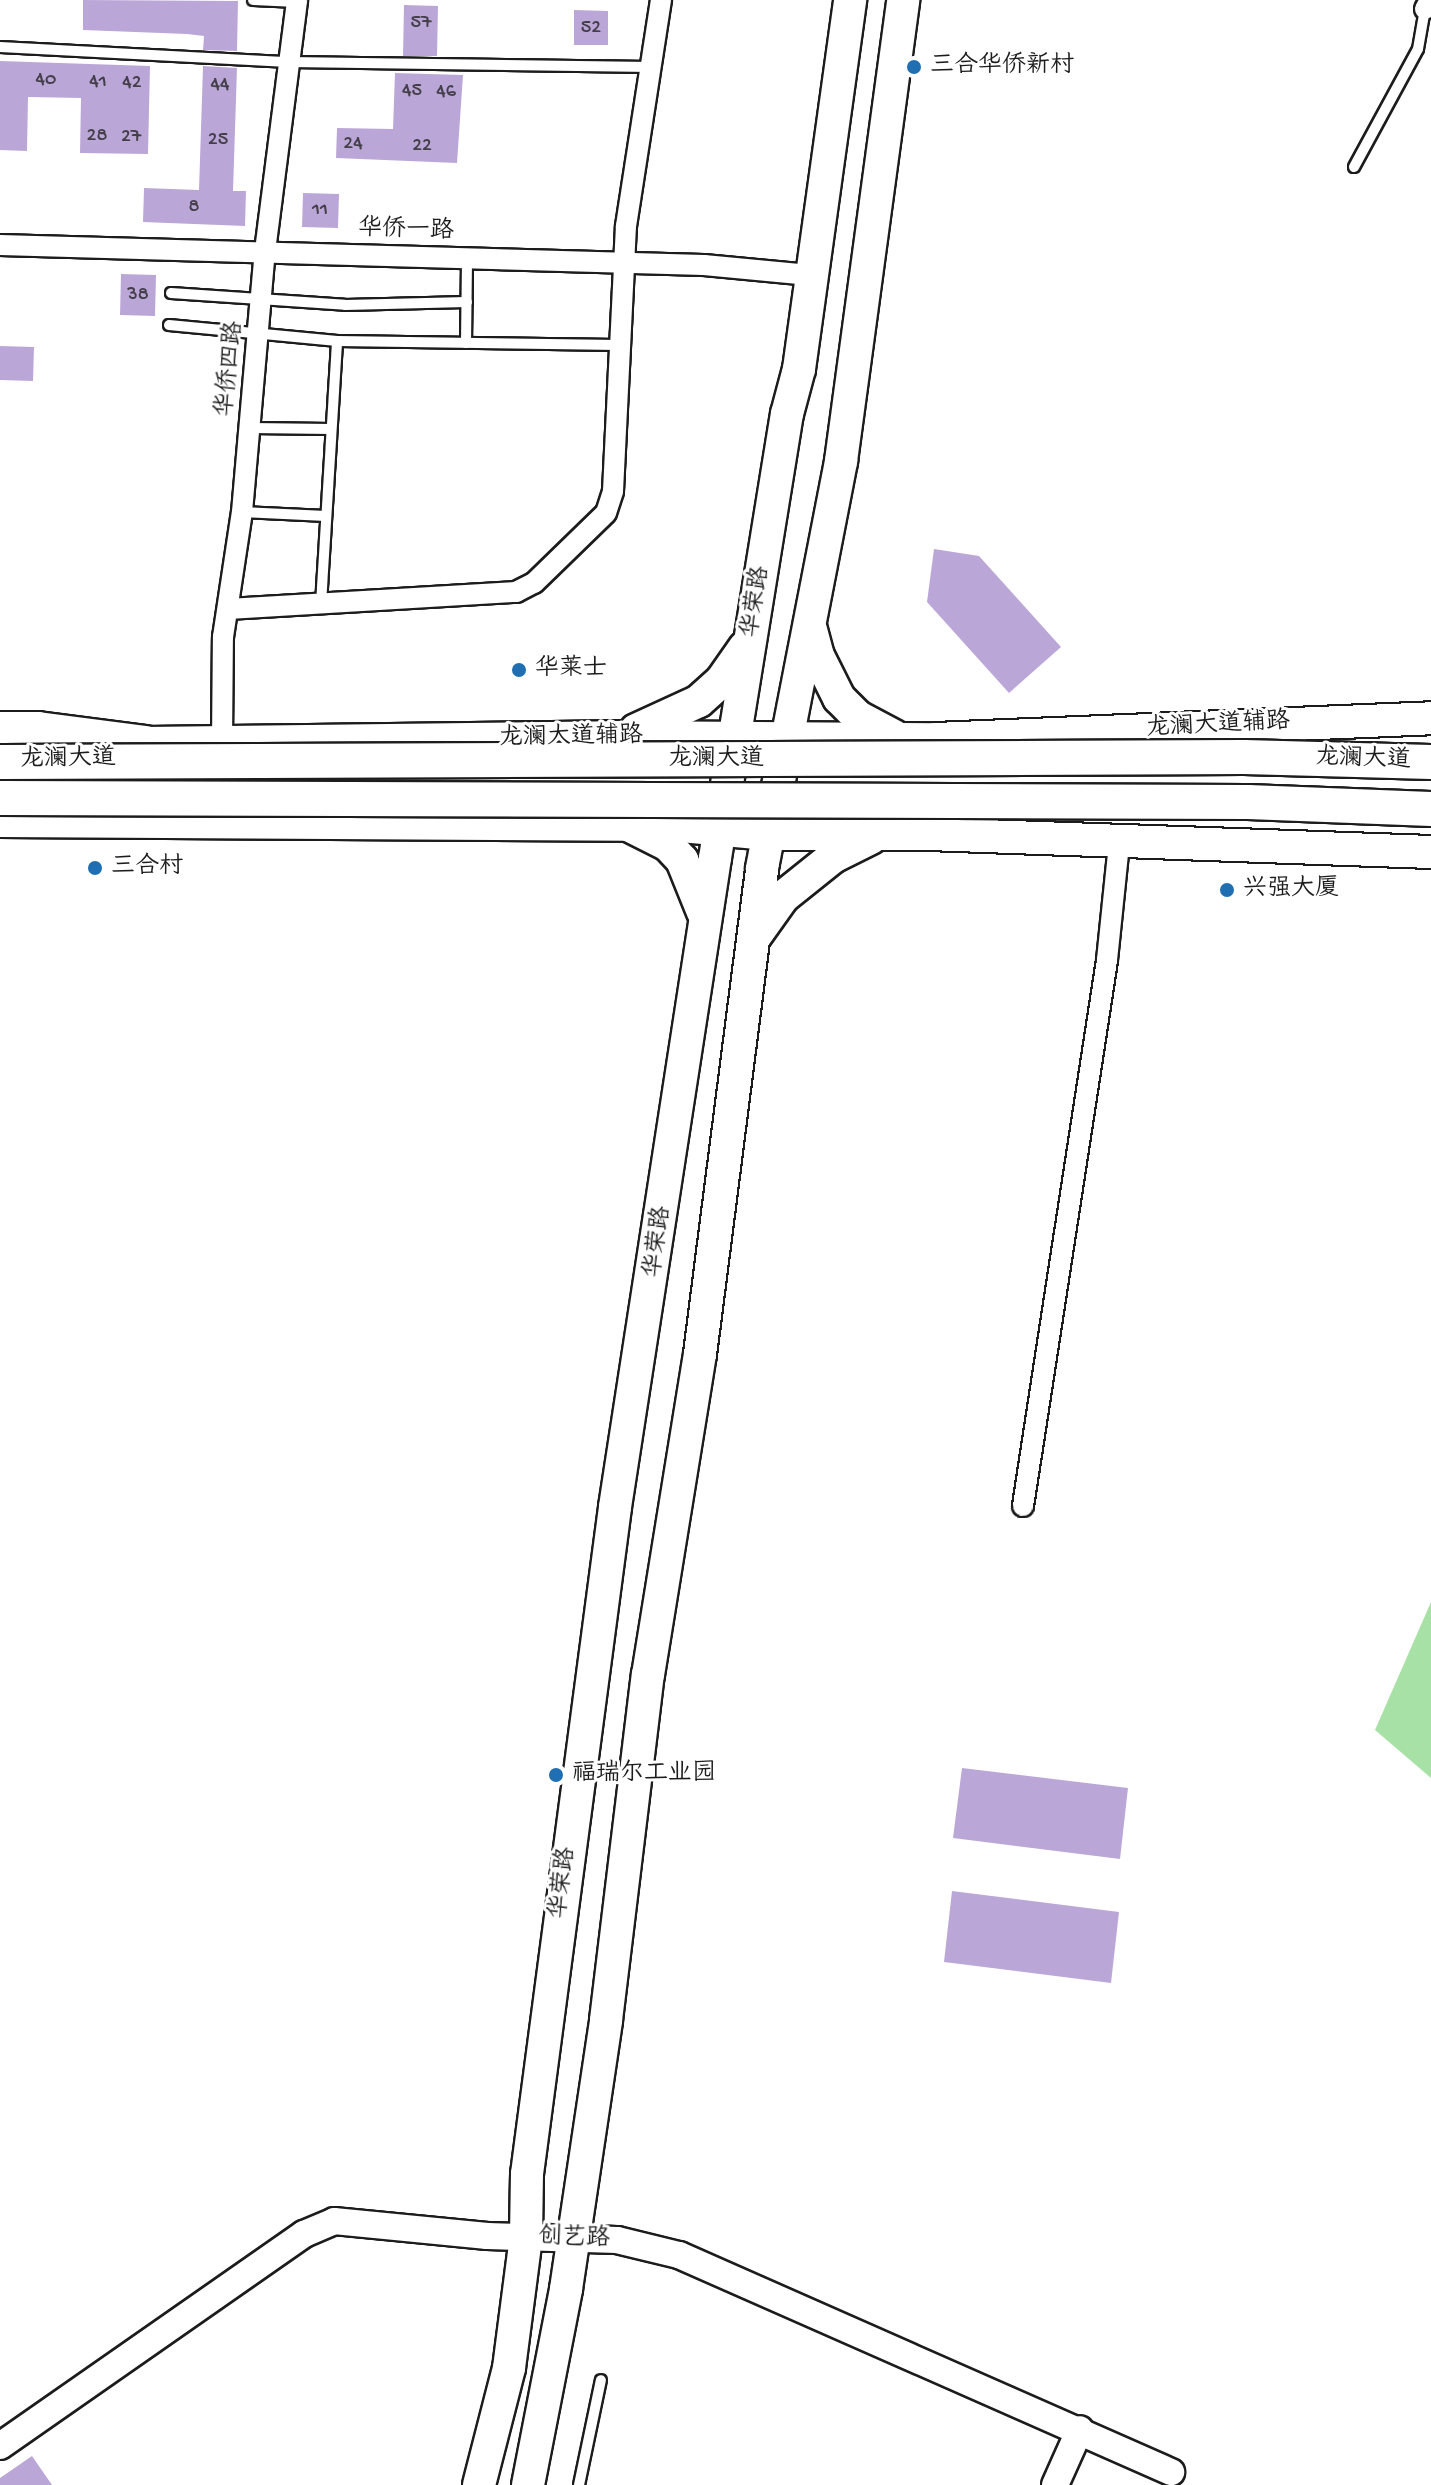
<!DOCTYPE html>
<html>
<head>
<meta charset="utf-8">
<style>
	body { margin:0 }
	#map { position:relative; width:1431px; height:2485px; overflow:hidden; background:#fff; font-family:"Gochi Hand","LXGW WenKai TC",sans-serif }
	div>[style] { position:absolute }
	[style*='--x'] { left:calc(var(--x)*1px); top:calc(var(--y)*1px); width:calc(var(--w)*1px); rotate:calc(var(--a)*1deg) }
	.green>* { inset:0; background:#a8e1a6 }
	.building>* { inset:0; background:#bba7d7 }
	.roads { filter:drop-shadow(2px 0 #1c1c1c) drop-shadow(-2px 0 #1c1c1c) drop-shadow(0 2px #1c1c1c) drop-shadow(0 -2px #1c1c1c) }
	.service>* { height:10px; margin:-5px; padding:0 5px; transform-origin:5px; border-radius:5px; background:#fff }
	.minor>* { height:20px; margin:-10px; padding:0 10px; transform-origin:10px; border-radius:10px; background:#fff }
	.tertiary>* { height:26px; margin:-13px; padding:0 13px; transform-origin:13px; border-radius:13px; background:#fff }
	.primary>* { height:32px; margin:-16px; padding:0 16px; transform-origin:16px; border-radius:16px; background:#fff }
	.trunk>* { height:34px; margin:-17px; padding:0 17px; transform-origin:17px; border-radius:17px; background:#fff }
	.bridges { filter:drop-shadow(2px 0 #1c1c1c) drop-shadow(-2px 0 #1c1c1c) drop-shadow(0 2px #1c1c1c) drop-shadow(0 -2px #1c1c1c) }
	.trunk-bridge>* { height:34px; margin:-17px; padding:0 17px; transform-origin:17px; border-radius:17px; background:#fff }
	.dots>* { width:22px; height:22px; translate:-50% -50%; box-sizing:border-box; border:4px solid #fff; border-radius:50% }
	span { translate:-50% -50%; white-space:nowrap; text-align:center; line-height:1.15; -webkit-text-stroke:6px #fff; paint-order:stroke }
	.number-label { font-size:20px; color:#443f4b }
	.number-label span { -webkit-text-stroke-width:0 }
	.poi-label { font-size:24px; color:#1c1c1c }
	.left { translate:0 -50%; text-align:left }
	.street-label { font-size:24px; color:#1c1c1c }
</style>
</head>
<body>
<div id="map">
	<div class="green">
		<div style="clip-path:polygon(1431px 1602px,1431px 1778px,1375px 1730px)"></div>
	</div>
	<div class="building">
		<div style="clip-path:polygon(83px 0,238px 1px,237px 51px,203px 50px,204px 36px,187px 34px,83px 30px)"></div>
		<div style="clip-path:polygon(404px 5px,438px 6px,437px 56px,403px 56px)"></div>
		<div style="clip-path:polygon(574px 10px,608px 11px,608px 45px,574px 45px)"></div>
		<div style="clip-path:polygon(0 61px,150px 66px,148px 154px,80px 153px,81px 98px,28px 97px,27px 151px,0 150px)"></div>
		<div style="clip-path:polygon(203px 66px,237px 68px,233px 191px,246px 191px,245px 226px,143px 222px,144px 188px,199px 190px)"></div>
		<div style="clip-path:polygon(395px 73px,463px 75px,457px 163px,336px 158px,337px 128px,393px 129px)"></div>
		<div style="clip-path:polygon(303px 193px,339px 194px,338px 228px,302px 227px)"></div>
		<div style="clip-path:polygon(121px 274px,156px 275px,155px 316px,120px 315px)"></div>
		<div style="clip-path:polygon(0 346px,34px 347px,33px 381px,0 380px)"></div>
		<div style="clip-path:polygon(934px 549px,979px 556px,1061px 647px,1009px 693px,927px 602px)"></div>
		<div style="clip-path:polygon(962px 1768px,1128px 1788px,1120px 1859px,953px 1838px)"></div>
		<div style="clip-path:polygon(952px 1891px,1119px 1912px,1111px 1983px,944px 1962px)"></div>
		<div style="clip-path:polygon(32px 2456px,52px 2485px,0 2485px,0 2478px)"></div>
	</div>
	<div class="roads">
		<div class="service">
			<div style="--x:253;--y:0;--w:44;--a:2.6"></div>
			<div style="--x:0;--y:47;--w:289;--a:3"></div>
			<div style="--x:289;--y:62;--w:362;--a:0.8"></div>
			<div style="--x:1354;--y:167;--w:134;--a:-61.5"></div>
			<div style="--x:1418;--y:49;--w:41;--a:-80.1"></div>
			<div style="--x:171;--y:293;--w:174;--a:3.9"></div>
			<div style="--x:345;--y:305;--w:122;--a:-1.4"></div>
			<div style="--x:169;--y:325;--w:169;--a:5.4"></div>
			<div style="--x:337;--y:341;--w:281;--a:0.8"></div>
			<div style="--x:466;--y:343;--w:83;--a:-89.3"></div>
			<div style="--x:251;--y:428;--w:80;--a:0.7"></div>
			<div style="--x:242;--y:512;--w:84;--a:2.7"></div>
			<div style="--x:321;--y:604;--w:263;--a:-86.5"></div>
			<div style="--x:579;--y:2485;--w:107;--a:-78.2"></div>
		</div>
		<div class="minor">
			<div style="--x:1425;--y:9;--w:10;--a:-61"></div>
			<div style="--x:0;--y:245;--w:704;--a:1.63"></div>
			<div style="--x:704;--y:265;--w:106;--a:5.4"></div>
			<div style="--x:228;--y:609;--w:289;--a:-3.4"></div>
			<div style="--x:516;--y:592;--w:20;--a:-27"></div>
			<div style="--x:534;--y:583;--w:100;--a:-44.2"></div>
			<div style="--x:606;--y:513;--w:23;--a:-72"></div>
			<div style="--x:613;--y:491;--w:265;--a:-87.2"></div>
			<div style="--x:626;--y:226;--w:229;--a:-81.2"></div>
			<div style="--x:222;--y:743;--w:106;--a:-89.5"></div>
			<div style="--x:223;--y:637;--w:126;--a:-81.4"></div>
			<div style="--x:242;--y:512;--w:262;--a:-85"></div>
			<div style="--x:265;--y:251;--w:253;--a:-82.7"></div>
			<div style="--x:1023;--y:1506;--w:552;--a:-81.25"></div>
			<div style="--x:1107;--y:960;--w:118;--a:-84.1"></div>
		</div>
		<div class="tertiary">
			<div style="--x:0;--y:2446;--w:371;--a:-34.9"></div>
			<div style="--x:304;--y:2234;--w:33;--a:-23"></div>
			<div style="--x:334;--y:2221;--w:154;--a:5.6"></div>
			<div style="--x:487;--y:2236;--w:130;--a:1.8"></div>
			<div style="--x:617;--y:2240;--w:64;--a:13.6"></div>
			<div style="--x:679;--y:2255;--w:538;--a:23.8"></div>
			<div style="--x:1055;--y:2485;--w:61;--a:-65.9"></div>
		</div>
		<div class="primary">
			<div style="--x:811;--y:630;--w:27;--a:75"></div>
			<div style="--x:818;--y:656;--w:47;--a:63.4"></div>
			<div style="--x:839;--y:698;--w:27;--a:45"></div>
			<div style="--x:858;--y:717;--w:41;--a:27.8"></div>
			<div style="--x:636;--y:730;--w:69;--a:-24.7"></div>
			<div style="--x:699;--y:701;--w:31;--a:-42"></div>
			<div style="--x:722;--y:680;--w:40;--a:-55.1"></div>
			<div style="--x:119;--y:748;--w:27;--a:-10"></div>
			<div style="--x:146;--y:743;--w:466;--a:-0.7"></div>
			<div style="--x:612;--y:737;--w:324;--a:0.4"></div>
			<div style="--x:936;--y:739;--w:495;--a:-2.4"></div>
			<div style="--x:0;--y:821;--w:671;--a:0.34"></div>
			<div style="--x:671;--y:825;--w:97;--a:5.3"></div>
			<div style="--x:768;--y:834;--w:160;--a:0"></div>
			<div style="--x:928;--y:834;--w:503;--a:2.05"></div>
			<div style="--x:632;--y:827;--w:40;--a:26.6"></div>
			<div style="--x:668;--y:845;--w:21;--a:47"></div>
			<div style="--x:682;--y:860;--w:56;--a:68"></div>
			<div style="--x:756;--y:935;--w:47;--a:-54.6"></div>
			<div style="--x:783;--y:897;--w:64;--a:-38.7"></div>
			<div style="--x:833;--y:857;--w:42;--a:-26.6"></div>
			<div style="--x:479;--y:2485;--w:121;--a:-75.6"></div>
			<div style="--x:509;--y:2368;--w:132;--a:-82.6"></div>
			<div style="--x:526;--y:2237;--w:63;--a:-89.1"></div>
			<div style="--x:527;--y:2174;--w:673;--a:-82.48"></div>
			<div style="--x:615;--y:1507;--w:657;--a:-81.24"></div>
			<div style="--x:715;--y:858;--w:450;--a:-80.8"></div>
			<div style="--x:787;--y:414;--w:47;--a:-75.1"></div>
			<div style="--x:799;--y:369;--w:373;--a:-82.1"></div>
			<div style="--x:528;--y:2485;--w:200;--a:-79"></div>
			<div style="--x:566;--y:2289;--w:272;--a:-81.5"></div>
			<div style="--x:606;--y:2020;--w:348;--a:-83.1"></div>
			<div style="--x:648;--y:1675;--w:325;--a:-80.8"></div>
			<div style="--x:700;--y:1354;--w:490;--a:-82.7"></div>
			<div style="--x:762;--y:868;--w:415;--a:-79"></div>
			<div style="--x:841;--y:461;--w:465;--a:-82.3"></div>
		</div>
		<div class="trunk">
			<div style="--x:0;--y:729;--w:38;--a:0"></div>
			<div style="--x:38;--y:729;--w:109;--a:7.4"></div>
		</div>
	</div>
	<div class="bridges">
		<div class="trunk-bridge">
			<div style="--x:0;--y:762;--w:1244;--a:-0.23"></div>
			<div style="--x:1244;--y:757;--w:187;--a:1.5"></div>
			<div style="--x:0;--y:798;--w:1248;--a:0.18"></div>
			<div style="--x:1248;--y:802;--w:183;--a:2.2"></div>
		</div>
	</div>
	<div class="dots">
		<div style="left:914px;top:67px;background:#1f6fb2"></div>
		<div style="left:519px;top:670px;background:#1f6fb2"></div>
		<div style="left:95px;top:868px;background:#1f6fb2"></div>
		<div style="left:1227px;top:890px;background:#1f6fb2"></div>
		<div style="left:556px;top:1775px;background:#1f6fb2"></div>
	</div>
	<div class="number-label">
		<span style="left:421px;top:23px">57</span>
		<span style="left:591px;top:28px">52</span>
		<span style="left:46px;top:80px">40</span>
		<span style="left:98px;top:82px">41</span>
		<span style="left:132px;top:83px">42</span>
		<span style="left:220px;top:85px">44</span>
		<span style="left:412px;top:91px">45</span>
		<span style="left:446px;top:92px">46</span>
		<span style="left:97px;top:136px">28</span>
		<span style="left:131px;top:137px">27</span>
		<span style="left:218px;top:140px">25</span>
		<span style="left:353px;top:144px">24</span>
		<span style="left:422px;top:146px">22</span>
		<span style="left:194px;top:207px">8</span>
		<span style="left:320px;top:210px">11</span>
		<span style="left:138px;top:295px">38</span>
	</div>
	<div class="poi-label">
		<span class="left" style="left:930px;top:67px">三合华侨新村</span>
		<span class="left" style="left:535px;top:670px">华莱士</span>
		<span class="left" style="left:111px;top:868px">三合村</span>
		<span class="left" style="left:1243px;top:890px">兴强大厦</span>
		<span class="left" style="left:572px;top:1775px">福瑞尔工业园</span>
	</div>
	<div class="street-label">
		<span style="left:406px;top:231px;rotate:2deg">华侨一路</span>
		<span style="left:231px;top:369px;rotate:-84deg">华侨四路</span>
		<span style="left:757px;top:602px;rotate:-81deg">华荣路</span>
		<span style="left:1218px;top:726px;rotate:-3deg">龙澜大道辅路</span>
		<span style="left:571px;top:738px;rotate:-1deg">龙澜大道辅路</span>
		<span style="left:68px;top:760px;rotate:-1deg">龙澜大道</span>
		<span style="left:716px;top:760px">龙澜大道</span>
		<span style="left:1363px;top:760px;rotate:2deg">龙澜大道</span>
		<span style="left:659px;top:1242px;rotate:-82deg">华荣路</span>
		<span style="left:564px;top:1883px;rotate:-83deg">华荣路</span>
		<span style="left:574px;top:2239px;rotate:2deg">创艺路</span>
	</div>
</div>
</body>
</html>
